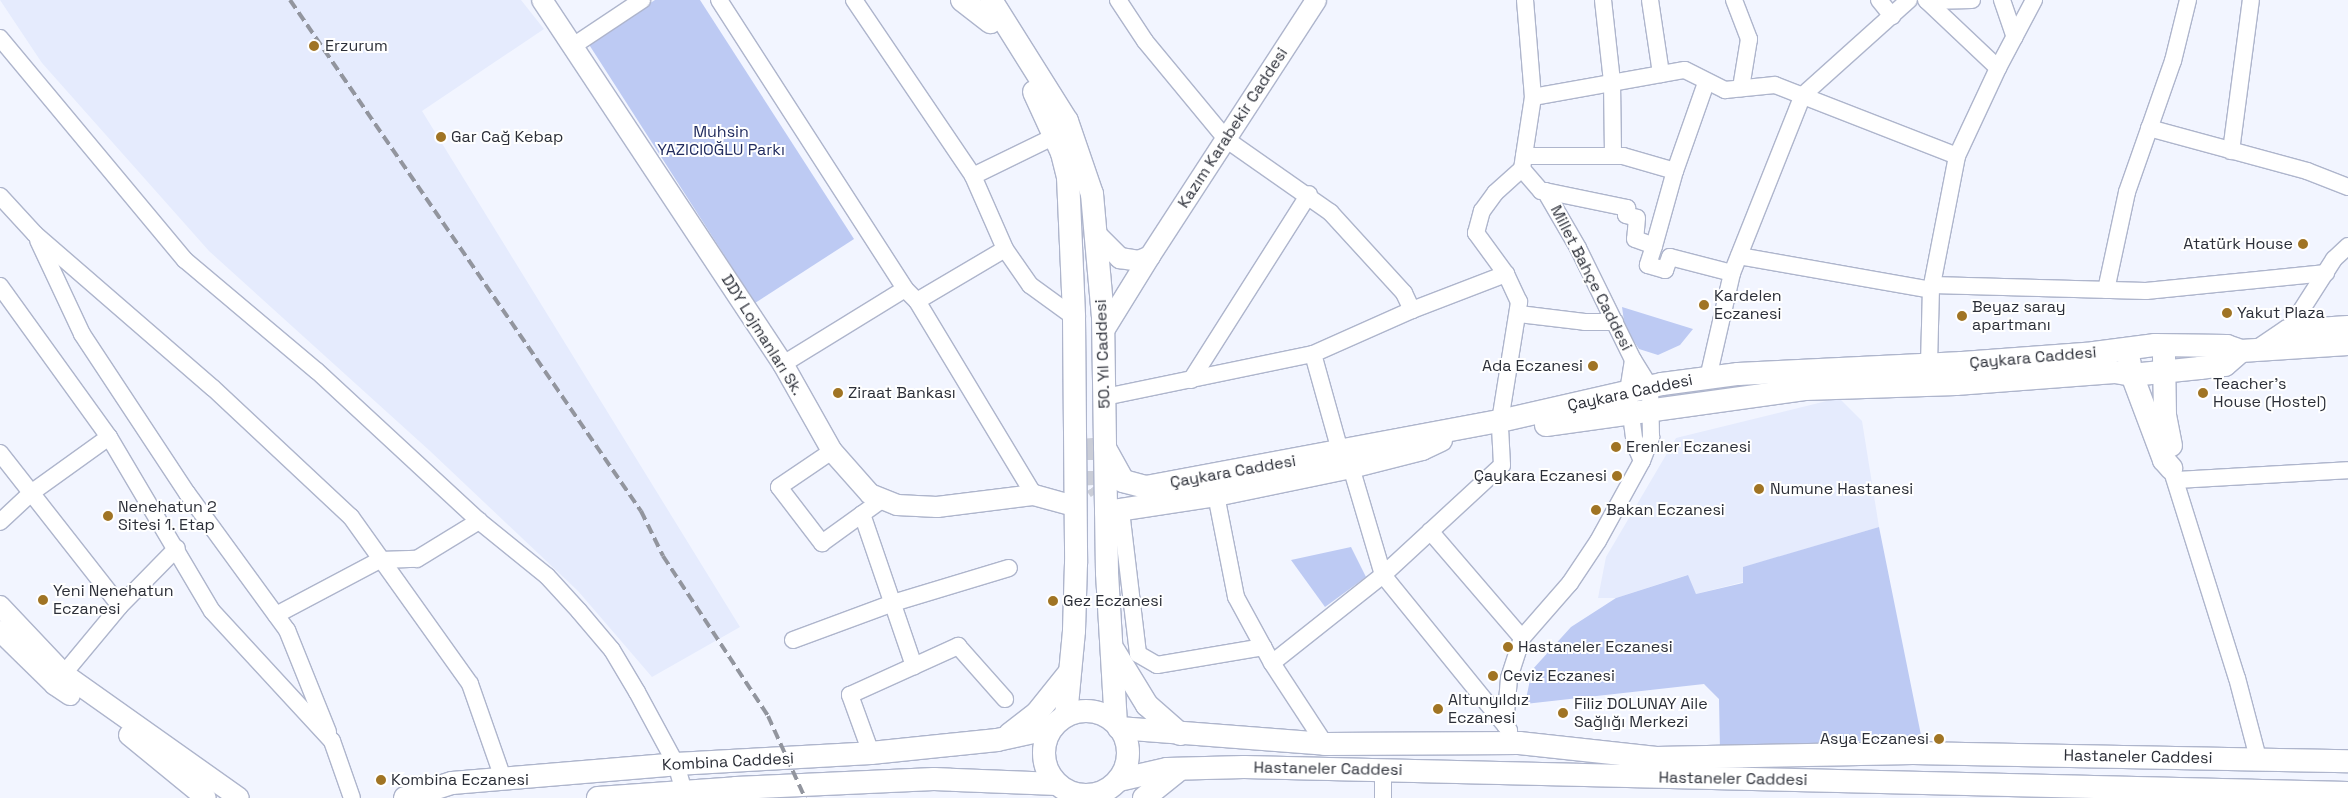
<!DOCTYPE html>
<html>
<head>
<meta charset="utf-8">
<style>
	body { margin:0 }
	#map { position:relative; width:2348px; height:798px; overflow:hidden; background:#f2f5ff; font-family:"Space Grotesk",sans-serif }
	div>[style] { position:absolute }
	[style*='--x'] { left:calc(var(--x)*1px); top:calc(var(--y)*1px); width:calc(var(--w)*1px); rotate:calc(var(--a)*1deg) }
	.built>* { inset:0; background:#e5ebfd }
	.green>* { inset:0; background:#bdcaf3 }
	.secondary-tunnel>* { height:22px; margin-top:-11px; transform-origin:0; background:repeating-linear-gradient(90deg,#cacdd7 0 22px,transparent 0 33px) }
	.roads { filter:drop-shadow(1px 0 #aeb5cc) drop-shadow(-1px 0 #aeb5cc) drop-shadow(0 1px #aeb5cc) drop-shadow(0 -1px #aeb5cc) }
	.minor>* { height:16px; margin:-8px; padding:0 8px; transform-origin:8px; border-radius:8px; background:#fff }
	.tertiary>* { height:20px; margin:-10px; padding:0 10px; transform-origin:10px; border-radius:10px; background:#fff }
	.secondary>* { height:22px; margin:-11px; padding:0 11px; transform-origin:11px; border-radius:11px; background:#fff }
	.secondary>.ring { margin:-11px; padding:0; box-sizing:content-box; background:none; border:22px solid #fff; border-radius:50% }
	.rail>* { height:4px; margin-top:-2px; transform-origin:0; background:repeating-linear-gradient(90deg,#92959e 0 10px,transparent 0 15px) }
	.dots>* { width:14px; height:14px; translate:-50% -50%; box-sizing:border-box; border:2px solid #fff; border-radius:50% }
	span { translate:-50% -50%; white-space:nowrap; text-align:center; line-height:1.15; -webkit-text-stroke:4px #fff; paint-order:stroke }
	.poi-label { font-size:16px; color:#2c2f38 }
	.left { translate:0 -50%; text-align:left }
	.right { translate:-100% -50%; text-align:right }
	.street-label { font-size:16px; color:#2c2f38 }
	.park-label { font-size:16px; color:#212c5f }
</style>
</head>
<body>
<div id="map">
	<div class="built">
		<div style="clip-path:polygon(0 0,521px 0,544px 29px,422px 111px,740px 627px,652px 677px,578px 591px,430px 451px,209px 251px,42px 63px)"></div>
		<div style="clip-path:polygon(1839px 398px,1862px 421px,1879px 527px,1744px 567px,1743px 582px,1696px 594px,1687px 575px,1616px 598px,1598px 598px,1606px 557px,1676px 438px)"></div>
	</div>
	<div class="green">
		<div style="clip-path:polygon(655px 0,700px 0,854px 239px,755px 303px,588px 43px)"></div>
		<div style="clip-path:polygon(1622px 307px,1693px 329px,1680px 345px,1658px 355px,1639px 349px,1625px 328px)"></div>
		<div style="clip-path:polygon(1879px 527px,1923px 745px,1720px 751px,1719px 699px,1704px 684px,1525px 704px,1532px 670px,1571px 627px,1616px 598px,1688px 575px,1696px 594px,1743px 583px,1743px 567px)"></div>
		<div style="clip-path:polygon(1351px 547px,1366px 577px,1325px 607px,1291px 560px)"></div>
	</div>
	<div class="secondary-tunnel">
		<div style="--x:1093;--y:438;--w:47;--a:86.3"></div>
		<div style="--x:1096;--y:485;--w:7;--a:56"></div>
	</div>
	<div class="roads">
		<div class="minor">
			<div style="--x:719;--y:0;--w:344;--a:57.2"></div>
			<div style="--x:905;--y:289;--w:17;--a:45"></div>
			<div style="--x:917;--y:301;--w:227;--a:58.9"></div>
			<div style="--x:854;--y:0;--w:212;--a:55.9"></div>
			<div style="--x:973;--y:176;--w:80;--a:66.3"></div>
			<div style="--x:1005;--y:249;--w:44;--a:55.2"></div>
			<div style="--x:1030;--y:285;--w:54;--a:36"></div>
			<div style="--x:1118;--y:0;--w:49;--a:56.6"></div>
			<div style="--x:1145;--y:41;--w:129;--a:50.4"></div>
			<div style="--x:1227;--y:140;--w:126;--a:35"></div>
			<div style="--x:1330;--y:212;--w:110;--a:47.6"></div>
			<div style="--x:1404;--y:293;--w:19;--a:65"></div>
			<div style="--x:1525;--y:0;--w:97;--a:85.3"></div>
			<div style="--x:1533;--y:97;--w:73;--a:98.7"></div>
			<div style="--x:1522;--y:169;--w:29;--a:49"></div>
			<div style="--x:1541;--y:191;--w:4;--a:0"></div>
			<div style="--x:1545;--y:191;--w:66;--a:59.9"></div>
			<div style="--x:1578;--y:248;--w:125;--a:63.8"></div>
			<div style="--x:1603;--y:0;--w:82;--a:83.7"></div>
			<div style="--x:1612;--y:82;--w:74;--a:89.2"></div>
			<div style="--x:1650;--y:0;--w:75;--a:81.5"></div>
			<div style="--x:1734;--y:0;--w:42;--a:69"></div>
			<div style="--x:1749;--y:39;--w:50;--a:99.3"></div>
			<div style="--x:1879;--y:0;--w:21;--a:51"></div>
			<div style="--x:1926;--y:0;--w:99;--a:43.4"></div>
			<div style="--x:1998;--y:68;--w:77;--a:-62.1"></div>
			<div style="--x:2002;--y:0;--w:39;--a:71"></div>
			<div style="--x:1927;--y:1;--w:45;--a:-1.3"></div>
			<div style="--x:0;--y:38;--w:289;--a:50.2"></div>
			<div style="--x:185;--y:260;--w:172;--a:40.1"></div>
			<div style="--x:317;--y:371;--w:221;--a:42.8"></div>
			<div style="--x:479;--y:521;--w:87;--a:39"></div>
			<div style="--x:547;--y:576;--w:47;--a:47.6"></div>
			<div style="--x:579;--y:611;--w:51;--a:49.8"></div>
			<div style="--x:612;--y:650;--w:49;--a:59.2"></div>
			<div style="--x:637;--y:692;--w:82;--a:61.6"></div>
			<div style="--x:676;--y:764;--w:29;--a:74"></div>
			<div style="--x:573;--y:46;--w:83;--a:-33.7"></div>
			<div style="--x:1533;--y:97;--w:154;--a:-10.1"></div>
			<div style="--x:1685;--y:70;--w:45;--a:26.6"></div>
			<div style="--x:1725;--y:90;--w:50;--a:-5.7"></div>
			<div style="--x:1775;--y:85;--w:195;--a:21.3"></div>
			<div style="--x:2149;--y:128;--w:164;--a:15.2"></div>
			<div style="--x:2307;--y:171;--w:44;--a:21.3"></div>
			<div style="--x:2231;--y:151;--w:152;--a:-82.5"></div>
			<div style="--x:1524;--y:156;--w:99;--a:0"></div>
			<div style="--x:1623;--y:156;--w:54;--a:16.1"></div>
			<div style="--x:973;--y:176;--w:91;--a:-26"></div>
			<div style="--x:1545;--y:191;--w:84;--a:11.7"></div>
			<div style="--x:1627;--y:208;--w:7;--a:98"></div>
			<div style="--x:1626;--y:215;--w:11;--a:15"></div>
			<div style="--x:1637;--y:218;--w:21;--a:95"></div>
			<div style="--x:1635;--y:239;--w:20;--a:20"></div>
			<div style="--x:1654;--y:246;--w:20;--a:108"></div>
			<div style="--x:1648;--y:265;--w:18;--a:16"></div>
			<div style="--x:1665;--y:270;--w:14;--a:-69"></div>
			<div style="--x:1670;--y:257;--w:64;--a:14.5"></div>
			<div style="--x:0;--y:196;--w:52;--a:47.4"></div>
			<div style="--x:35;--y:234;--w:235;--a:40.9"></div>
			<div style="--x:213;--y:388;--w:189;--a:43.1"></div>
			<div style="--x:351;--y:517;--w:205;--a:54.5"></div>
			<div style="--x:470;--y:684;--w:100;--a:70.7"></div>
			<div style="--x:38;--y:240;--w:104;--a:64.9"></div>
			<div style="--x:82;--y:334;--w:191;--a:56.6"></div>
			<div style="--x:187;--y:493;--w:170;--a:53.9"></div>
			<div style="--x:287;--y:630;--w:110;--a:68.1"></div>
			<div style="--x:1654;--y:246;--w:78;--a:-74.4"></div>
			<div style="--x:1675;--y:171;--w:93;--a:-70.6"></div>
			<div style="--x:1739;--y:256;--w:195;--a:10"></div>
			<div style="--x:1932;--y:285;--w:214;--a:1.6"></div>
			<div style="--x:2146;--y:291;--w:181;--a:-5.7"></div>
			<div style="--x:0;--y:286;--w:186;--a:54.2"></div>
			<div style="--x:109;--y:437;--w:202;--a:59.4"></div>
			<div style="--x:212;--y:611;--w:177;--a:47.3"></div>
			<div style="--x:332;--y:741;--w:60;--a:70.7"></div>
			<div style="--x:2106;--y:290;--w:100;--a:-77.9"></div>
			<div style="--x:2127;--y:192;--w:139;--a:-70.7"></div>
			<div style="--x:2173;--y:61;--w:63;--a:-76.2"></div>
			<div style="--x:917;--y:301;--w:102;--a:-30.6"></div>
			<div style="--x:1519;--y:314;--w:66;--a:6.9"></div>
			<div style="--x:1585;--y:322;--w:30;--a:0"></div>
			<div style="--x:2288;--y:331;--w:85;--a:-57.4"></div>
			<div style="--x:2334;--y:259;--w:19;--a:-43"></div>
			<div style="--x:1313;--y:354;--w:101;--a:74.4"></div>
			<div style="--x:783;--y:364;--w:143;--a:-31.6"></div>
			<div style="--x:1929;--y:364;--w:74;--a:-88.5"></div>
			<div style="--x:1931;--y:290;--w:136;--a:-79"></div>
			<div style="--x:1957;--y:156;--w:97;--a:-65"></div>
			<div style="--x:1708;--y:378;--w:108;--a:-77.1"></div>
			<div style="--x:1732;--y:273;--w:192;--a:-68.3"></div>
			<div style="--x:1803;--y:95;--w:142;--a:-41.9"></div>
			<div style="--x:1191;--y:380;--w:220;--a:-57.6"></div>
			<div style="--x:1105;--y:397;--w:212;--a:-11.7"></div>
			<div style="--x:1313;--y:354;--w:108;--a:-24"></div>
			<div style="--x:1412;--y:310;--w:101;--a:-21"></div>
			<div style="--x:1500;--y:421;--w:121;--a:-80.9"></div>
			<div style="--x:1519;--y:302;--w:31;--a:-115"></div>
			<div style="--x:1506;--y:274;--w:51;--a:-126.2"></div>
			<div style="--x:1476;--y:233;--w:23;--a:-75"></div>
			<div style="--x:1482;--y:211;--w:22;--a:-54"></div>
			<div style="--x:1495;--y:193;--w:36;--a:-42"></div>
			<div style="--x:832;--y:451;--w:64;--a:145.8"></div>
			<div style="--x:779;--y:487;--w:71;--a:52.5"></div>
			<div style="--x:822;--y:543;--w:75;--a:-35.8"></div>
			<div style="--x:0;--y:453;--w:194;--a:51.9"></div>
			<div style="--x:1351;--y:467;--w:113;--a:73.5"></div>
			<div style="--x:1383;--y:575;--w:200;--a:50.9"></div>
			<div style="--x:2171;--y:468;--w:220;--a:72.6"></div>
			<div style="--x:2237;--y:678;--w:83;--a:75.3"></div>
			<div style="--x:2176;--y:480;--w:172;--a:-3.3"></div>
			<div style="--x:1216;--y:495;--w:104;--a:78.9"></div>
			<div style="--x:1236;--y:597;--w:75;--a:61.4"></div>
			<div style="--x:1272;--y:663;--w:97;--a:56.8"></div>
			<div style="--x:1121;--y:511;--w:144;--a:83.2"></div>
			<div style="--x:1138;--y:654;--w:22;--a:30"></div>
			<div style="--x:1157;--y:665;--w:108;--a:-9.6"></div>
			<div style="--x:862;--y:514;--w:161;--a:71.1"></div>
			<div style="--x:0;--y:522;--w:42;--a:-43.1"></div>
			<div style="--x:31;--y:493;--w:96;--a:-35.7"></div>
			<div style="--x:1430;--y:531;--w:141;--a:49.3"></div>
			<div style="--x:276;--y:615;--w:118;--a:-27.9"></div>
			<div style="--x:380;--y:560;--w:37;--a:-2"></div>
			<div style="--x:417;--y:559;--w:73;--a:-31.5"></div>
			<div style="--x:793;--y:640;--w:107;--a:-20.3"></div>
			<div style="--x:893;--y:603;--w:121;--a:-16.8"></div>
			<div style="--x:1272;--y:663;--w:142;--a:-38.4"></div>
			<div style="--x:1383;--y:575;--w:162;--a:-42.7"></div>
			<div style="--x:1502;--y:465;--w:33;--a:-93"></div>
			<div style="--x:56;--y:683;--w:100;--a:-50.3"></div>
			<div style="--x:120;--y:606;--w:81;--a:-45.5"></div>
			<div style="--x:1505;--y:725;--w:47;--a:-85.1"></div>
			<div style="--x:1509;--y:678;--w:42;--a:-72"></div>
			<div style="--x:1522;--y:638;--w:73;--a:-48.9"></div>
			<div style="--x:1570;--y:583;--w:50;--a:-56.3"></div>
			<div style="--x:1598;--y:541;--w:91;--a:-61.2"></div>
			<div style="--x:1642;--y:461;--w:26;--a:-69"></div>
			<div style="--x:1651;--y:437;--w:50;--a:-91.1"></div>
			<div style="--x:1650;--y:387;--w:32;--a:-122"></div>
			<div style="--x:1633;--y:360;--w:32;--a:99"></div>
			<div style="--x:1628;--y:392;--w:53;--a:82.5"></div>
			<div style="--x:1635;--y:445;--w:17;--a:66"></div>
			<div style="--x:871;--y:753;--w:62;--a:-109.9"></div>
			<div style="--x:850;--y:695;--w:119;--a:-24.4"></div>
			<div style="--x:958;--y:646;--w:71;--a:48.4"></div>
			<div style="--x:1383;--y:770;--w:28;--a:90"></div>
		</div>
		<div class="tertiary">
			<div style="--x:542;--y:0;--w:437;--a:56.5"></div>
			<div style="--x:783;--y:364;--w:100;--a:60.6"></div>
			<div style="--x:832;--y:451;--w:57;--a:48.5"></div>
			<div style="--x:870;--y:494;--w:29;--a:22"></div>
			<div style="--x:897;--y:505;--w:40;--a:2.9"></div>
			<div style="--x:937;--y:507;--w:98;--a:-7.1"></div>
			<div style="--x:1034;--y:495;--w:41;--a:15.4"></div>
			<div style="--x:1097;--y:235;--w:33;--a:45"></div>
			<div style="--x:1120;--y:258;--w:19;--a:9"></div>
			<div style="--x:1139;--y:261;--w:12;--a:-24"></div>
			<div style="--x:1150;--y:256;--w:89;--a:121.7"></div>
			<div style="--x:1150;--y:256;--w:305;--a:-57"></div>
			<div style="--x:0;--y:606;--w:93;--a:46.7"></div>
			<div style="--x:64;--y:674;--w:214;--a:35.3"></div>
			<div style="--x:0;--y:631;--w:77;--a:44.5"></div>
			<div style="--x:55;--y:685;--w:18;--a:34"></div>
			<div style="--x:129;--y:735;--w:99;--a:39.3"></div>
		</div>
		<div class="secondary">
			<div style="--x:962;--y:0;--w:36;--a:38"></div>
			<div style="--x:991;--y:0;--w:143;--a:57.9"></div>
			<div style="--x:1067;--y:121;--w:77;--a:71.1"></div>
			<div style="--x:1092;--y:194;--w:123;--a:84.9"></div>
			<div style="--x:1103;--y:317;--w:256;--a:89.1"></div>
			<div style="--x:1107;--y:573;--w:150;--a:86.6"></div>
			<div style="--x:1034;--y:92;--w:67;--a:65.3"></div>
			<div style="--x:1062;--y:153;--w:25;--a:76"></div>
			<div style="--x:1068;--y:177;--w:140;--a:87.5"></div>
			<div style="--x:1074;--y:317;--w:246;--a:89.5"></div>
			<div style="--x:1076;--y:563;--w:68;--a:91.7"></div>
			<div style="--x:1074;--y:631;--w:85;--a:95.4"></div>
			<div style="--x:2261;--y:349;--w:32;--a:-34"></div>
			<div style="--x:2288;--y:331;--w:60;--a:-3.8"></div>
			<div style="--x:2164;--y:357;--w:58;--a:89"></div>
			<div style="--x:2165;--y:415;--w:31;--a:79"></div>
			<div style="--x:2129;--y:360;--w:15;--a:79"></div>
			<div style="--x:2132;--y:375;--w:91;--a:69.4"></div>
			<div style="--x:2164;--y:460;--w:11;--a:49"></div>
			<div style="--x:1546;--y:425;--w:261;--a:-7.9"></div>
			<div style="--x:1805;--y:389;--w:151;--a:-1.9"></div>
			<div style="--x:1956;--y:384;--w:159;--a:-4.3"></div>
			<div style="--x:2115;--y:372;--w:17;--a:10"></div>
			<div style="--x:2132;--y:375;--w:68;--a:-5.9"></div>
			<div style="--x:2200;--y:368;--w:25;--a:-7"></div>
			<div style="--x:2225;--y:365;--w:21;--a:-41"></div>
			<div style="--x:1105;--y:448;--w:38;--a:61"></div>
			<div style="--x:1123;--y:481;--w:24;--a:15"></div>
			<div style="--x:1146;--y:487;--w:360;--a:-10.6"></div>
			<div style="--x:1500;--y:421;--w:166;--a:-12.9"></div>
			<div style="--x:1662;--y:384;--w:77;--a:-7.5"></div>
			<div style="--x:1738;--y:374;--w:224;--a:-2.8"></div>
			<div style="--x:1962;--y:363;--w:132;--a:-4.3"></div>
			<div style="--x:2094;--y:353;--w:62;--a:-7.5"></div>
			<div style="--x:2155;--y:345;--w:72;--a:0.8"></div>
			<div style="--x:2227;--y:346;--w:15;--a:20"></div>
			<div style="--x:2241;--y:351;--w:107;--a:-3.7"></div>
			<div style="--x:1106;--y:512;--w:111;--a:-8.8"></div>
			<div style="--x:1216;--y:495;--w:138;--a:-11.7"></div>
			<div style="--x:1351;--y:467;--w:73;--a:-14.2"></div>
			<div style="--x:1422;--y:449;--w:21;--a:-25"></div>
			<div style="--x:1114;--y:651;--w:63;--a:58.6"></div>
			<div style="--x:1147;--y:705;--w:44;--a:41.3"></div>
			<div class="ring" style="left:1044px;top:711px;width:62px;height:62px"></div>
			<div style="--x:1119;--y:728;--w:207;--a:4.4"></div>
			<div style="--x:1325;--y:744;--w:194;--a:-0.3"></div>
			<div style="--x:1519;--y:743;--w:138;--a:6.2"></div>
			<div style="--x:1656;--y:758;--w:257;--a:-1.1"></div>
			<div style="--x:1913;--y:753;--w:435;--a:1.1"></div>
			<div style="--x:1010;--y:734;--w:34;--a:-38"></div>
			<div style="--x:1037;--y:713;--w:51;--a:-51.3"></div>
			<div style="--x:1119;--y:780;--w:49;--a:-12.9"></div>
			<div style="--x:1167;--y:769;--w:77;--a:-1.5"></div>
			<div style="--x:1244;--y:767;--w:1104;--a:1.35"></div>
			<div style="--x:405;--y:798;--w:49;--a:-17.7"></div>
			<div style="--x:452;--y:783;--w:225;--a:-4.8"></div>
			<div style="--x:676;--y:764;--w:195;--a:-3.2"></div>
			<div style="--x:871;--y:753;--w:127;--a:-5.9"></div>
			<div style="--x:997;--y:740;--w:56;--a:-12.3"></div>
			<div style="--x:598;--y:798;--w:138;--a:-4.1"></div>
			<div style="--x:736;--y:788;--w:198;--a:-2.6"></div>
			<div style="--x:934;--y:779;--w:123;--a:2.3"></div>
			<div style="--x:1144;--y:798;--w:46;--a:-38.9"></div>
		</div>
	</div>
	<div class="rail">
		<div style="--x:290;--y:0;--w:620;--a:55.52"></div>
		<div style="--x:641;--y:511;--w:50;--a:63.9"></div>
		<div style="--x:663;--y:556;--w:191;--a:56.7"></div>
		<div style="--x:768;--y:716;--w:90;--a:65.7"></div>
	</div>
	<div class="dots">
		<div style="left:314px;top:46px;background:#a07424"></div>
		<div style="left:441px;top:137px;background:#a07424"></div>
		<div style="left:2303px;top:244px;background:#a07424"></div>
		<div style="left:1704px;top:305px;background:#a07424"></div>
		<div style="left:2227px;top:313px;background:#a07424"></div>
		<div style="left:1962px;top:316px;background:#a07424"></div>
		<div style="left:1593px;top:366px;background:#a07424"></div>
		<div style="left:838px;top:393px;background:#a07424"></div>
		<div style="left:2203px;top:393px;background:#a07424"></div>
		<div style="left:1616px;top:447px;background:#a07424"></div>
		<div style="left:1617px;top:476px;background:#a07424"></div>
		<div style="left:1759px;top:489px;background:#a07424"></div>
		<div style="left:1596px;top:510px;background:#a07424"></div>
		<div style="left:108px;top:516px;background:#a07424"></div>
		<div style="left:43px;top:600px;background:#a07424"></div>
		<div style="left:1053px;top:601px;background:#a07424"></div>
		<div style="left:1508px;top:647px;background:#a07424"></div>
		<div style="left:1493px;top:676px;background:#a07424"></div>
		<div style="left:1438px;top:709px;background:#a07424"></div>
		<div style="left:1563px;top:713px;background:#a07424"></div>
		<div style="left:1939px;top:739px;background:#a07424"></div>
		<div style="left:381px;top:780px;background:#a07424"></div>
	</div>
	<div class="poi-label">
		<span class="left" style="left:325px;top:46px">Erzurum</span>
		<span class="left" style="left:451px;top:137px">Gar Cağ Kebap</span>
		<span class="right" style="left:2293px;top:244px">Atatürk House</span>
		<span class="left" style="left:1714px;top:305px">Kardelen<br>Eczanesi</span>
		<span class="left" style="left:1972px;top:316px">Beyaz saray<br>apartmanı</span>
		<span class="left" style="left:2237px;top:313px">Yakut Plaza</span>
		<span class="right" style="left:1583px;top:366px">Ada Eczanesi</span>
		<span class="left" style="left:2213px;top:393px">Teacher's<br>House (Hostel)</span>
		<span class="left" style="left:848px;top:393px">Ziraat Bankası</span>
		<span class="left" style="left:1626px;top:447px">Erenler Eczanesi</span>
		<span class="right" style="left:1607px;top:476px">Çaykara Eczanesi</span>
		<span class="left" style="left:1770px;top:489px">Numune Hastanesi</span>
		<span class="left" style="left:118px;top:516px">Nenehatun 2<br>Sitesi 1. Etap</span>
		<span class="left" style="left:1606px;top:510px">Bakan Eczanesi</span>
		<span class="left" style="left:53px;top:600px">Yeni Nenehatun<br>Eczanesi</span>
		<span class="left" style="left:1063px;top:601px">Gez Eczanesi</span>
		<span class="left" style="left:1518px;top:647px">Hastaneler Eczanesi</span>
		<span class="left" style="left:1503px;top:676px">Ceviz Eczanesi</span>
		<span class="left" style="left:1448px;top:709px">Altunyıldız<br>Eczanesi</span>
		<span class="left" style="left:1574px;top:713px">Filiz DOLUNAY Aile<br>Sağlığı Merkezi</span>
		<span class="right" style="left:1929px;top:739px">Asya Eczanesi</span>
		<span class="left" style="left:391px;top:780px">Kombina Eczanesi</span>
	</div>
	<div class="street-label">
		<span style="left:1233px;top:128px;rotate:-57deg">Kazım Karabekir Caddesi</span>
		<span style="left:1591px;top:278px;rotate:63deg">Millet Bahçe Caddesi</span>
		<span style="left:762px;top:335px;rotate:58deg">DDY Lojmanları Sk.</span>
		<span style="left:1103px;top:354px;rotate:-92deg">50. Yıl Caddesi</span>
		<span style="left:2033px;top:358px;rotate:-5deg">Çaykara Caddesi</span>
		<span style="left:1630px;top:393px;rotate:-12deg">Çaykara Caddesi</span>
		<span style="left:1233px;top:472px;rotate:-10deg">Çaykara Caddesi</span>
		<span style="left:2138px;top:757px;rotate:1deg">Hastaneler Caddesi</span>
		<span style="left:728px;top:762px;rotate:-3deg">Kombina Caddesi</span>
		<span style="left:1328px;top:769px;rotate:1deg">Hastaneler Caddesi</span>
		<span style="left:1733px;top:779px;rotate:1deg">Hastaneler Caddesi</span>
	</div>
	<div class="park-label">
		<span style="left:721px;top:141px">Muhsin<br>YAZICIOĞLU Parkı</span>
	</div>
</div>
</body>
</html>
